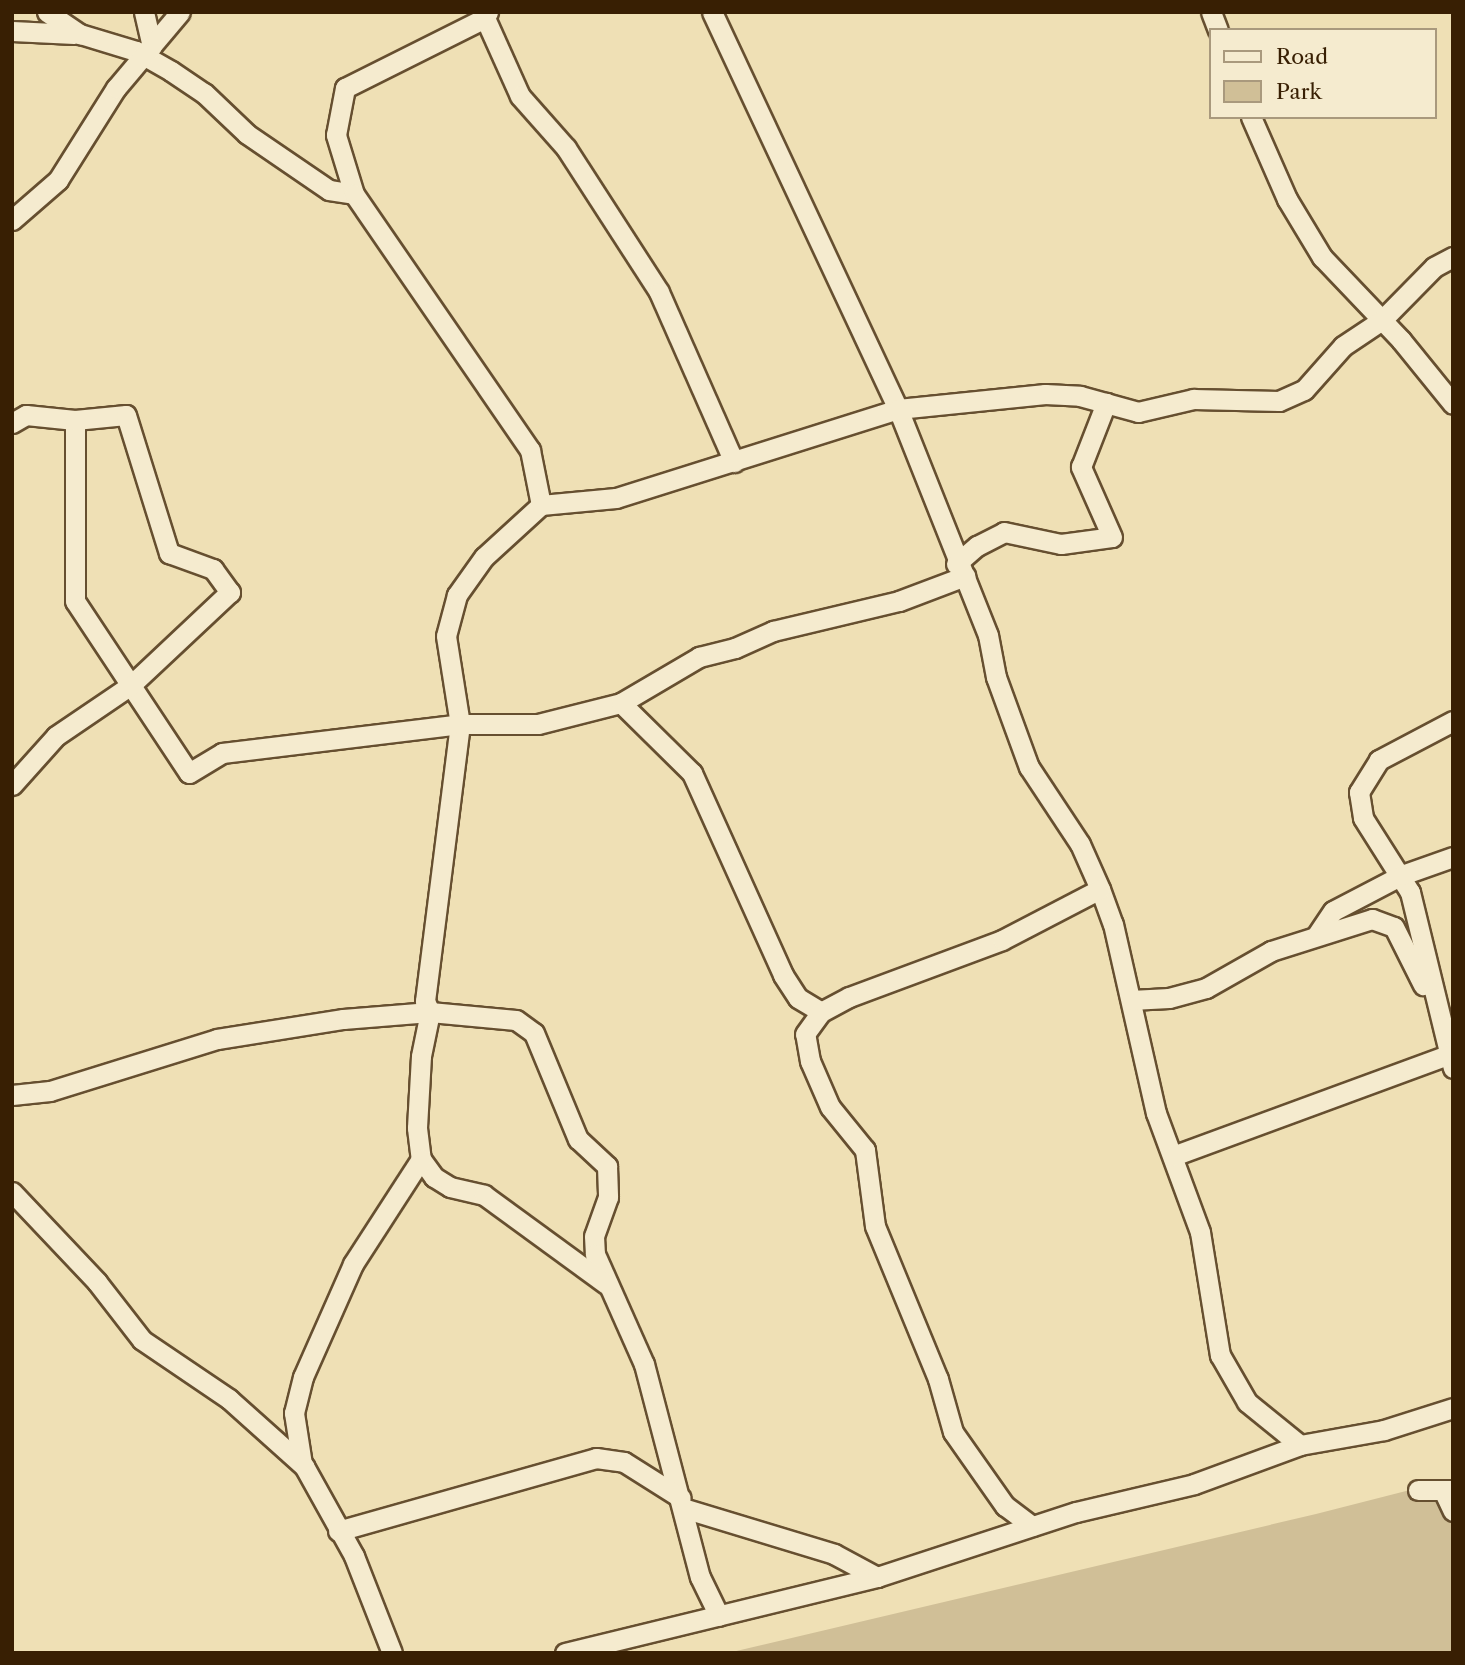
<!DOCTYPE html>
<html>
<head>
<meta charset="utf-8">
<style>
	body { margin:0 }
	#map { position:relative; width:1465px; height:1665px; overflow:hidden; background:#efe0b5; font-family:"Libre Caslon Text",serif }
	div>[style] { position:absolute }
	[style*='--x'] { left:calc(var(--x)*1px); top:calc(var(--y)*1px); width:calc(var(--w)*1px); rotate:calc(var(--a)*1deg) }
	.green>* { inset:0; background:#d0bf97 }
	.roads { filter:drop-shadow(2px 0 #664f30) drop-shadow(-2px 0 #664f30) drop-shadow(0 2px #664f30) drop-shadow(0 -2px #664f30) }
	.street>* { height:19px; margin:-9.5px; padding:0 9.5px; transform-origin:9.5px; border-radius:9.5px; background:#f5ebcf }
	span { translate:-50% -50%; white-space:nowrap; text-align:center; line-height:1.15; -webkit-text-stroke:6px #f5ebcf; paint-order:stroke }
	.frame { position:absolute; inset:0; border:14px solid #381f03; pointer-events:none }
	.legend { position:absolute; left:1209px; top:28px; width:228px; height:91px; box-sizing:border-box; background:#f5ebcf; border:2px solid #a9997d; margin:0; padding:9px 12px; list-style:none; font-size:21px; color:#381f03 }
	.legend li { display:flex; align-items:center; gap:14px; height:35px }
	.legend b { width:35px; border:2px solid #a9997d }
</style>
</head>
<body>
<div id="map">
	<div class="green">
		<div style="clip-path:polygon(1453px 1479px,1453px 1653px,732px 1652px,1316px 1514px)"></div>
	</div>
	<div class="roads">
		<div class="street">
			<div style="--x:47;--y:12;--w:40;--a:34"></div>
			<div style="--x:80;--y:34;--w:59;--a:16.9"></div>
			<div style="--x:136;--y:51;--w:40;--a:29.7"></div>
			<div style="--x:171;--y:71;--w:40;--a:34"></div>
			<div style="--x:204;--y:93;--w:59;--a:43.6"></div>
			<div style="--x:247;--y:134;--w:99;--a:34.3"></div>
			<div style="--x:329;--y:190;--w:25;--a:9"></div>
			<div style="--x:354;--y:194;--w:62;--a:-107"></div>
			<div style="--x:336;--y:135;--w:48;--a:-79.2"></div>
			<div style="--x:345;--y:88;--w:157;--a:-26.6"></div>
			<div style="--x:485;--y:18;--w:7;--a:-63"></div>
			<div style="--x:144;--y:12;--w:35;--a:77"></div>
			<div style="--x:712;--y:12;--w:438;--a:64.9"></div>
			<div style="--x:898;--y:409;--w:243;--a:68.3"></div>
			<div style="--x:988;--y:635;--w:43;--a:79.2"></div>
			<div style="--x:996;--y:677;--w:96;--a:69.9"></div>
			<div style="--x:1029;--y:767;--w:92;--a:56.5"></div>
			<div style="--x:1080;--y:844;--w:49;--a:66"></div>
			<div style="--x:1100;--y:889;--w:37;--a:70"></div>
			<div style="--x:1113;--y:924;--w:194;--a:77.2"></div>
			<div style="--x:1156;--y:1113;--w:127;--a:69.7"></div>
			<div style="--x:1200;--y:1232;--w:125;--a:80.8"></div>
			<div style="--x:1220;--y:1355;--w:54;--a:60.1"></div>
			<div style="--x:1247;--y:1402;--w:68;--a:39.1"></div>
			<div style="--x:1211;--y:12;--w:19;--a:69"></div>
			<div style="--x:485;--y:18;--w:85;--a:65.8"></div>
			<div style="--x:520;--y:96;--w:69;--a:48.5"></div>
			<div style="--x:566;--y:148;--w:171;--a:57.1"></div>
			<div style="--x:659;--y:292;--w:186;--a:66.2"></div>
			<div style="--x:12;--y:31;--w:62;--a:2.8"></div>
			<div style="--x:1251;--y:117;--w:90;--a:66.3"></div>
			<div style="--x:1287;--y:199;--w:68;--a:58.9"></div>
			<div style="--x:1322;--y:257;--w:115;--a:46.4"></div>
			<div style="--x:1401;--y:340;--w:82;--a:50.9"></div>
			<div style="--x:354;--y:194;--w:311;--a:55.5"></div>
			<div style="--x:530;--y:450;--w:56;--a:78.7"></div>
			<div style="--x:541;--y:505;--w:77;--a:137.6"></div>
			<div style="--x:484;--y:557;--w:47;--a:125.4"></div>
			<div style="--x:457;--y:595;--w:42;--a:105"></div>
			<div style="--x:446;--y:636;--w:89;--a:81"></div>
			<div style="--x:460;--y:724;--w:279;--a:97.2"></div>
			<div style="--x:425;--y:1001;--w:12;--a:66"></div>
			<div style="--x:430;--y:1012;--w:86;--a:5.3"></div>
			<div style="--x:516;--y:1020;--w:22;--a:36"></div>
			<div style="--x:534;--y:1033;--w:115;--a:67.5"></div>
			<div style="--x:578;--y:1139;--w:40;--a:43"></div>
			<div style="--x:607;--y:1166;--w:31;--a:88"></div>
			<div style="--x:608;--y:1197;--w:41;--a:109.7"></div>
			<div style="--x:594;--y:1236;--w:18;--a:87"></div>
			<div style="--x:595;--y:1254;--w:120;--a:66"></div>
			<div style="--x:644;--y:1364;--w:220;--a:75.3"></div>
			<div style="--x:700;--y:1577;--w:43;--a:64"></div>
			<div style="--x:12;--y:220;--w:61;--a:-41"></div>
			<div style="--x:58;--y:180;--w:109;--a:-57.8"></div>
			<div style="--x:116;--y:88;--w:99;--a:-49.9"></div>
			<div style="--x:75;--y:420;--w:181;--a:90"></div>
			<div style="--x:75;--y:601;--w:206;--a:56.5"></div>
			<div style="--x:189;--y:773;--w:39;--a:-31"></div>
			<div style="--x:222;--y:753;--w:240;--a:-6.9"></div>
			<div style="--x:460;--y:724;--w:78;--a:0"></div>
			<div style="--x:538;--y:724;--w:86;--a:-14.2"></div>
			<div style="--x:621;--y:703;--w:91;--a:-30.5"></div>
			<div style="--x:699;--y:657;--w:37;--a:-14"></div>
			<div style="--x:735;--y:648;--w:42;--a:-24.1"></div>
			<div style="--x:773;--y:631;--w:130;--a:-13.4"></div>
			<div style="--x:899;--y:601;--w:71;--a:-20.7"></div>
			<div style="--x:12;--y:423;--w:16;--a:-30"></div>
			<div style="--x:26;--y:415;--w:49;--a:5.8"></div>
			<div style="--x:75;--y:420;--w:51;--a:-5.6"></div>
			<div style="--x:126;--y:415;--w:145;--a:72.7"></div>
			<div style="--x:169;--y:553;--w:47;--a:20"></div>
			<div style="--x:213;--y:569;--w:29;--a:54"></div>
			<div style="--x:230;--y:592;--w:136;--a:136.8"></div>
			<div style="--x:131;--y:685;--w:91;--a:145.8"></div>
			<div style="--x:56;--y:736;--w:66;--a:131.9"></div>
			<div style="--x:541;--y:505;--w:75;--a:-5.3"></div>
			<div style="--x:616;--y:498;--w:296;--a:-17.5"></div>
			<div style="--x:898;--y:409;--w:148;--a:-5.8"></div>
			<div style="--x:1045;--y:394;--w:35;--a:3"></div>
			<div style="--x:1080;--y:396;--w:60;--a:15.4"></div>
			<div style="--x:1138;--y:412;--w:57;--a:-13.3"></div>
			<div style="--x:1193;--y:399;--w:86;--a:1.3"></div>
			<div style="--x:1279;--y:401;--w:27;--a:-24"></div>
			<div style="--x:1304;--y:390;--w:59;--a:-48.4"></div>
			<div style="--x:1343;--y:346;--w:47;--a:-33.7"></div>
			<div style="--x:1382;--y:320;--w:74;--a:-45.5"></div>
			<div style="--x:1434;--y:267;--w:21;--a:-28"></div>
			<div style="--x:956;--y:564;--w:28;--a:-41"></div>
			<div style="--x:977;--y:546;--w:30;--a:-27"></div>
			<div style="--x:1004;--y:532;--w:58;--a:11.9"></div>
			<div style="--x:1061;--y:544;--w:51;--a:-7.8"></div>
			<div style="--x:1112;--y:537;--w:77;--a:-113.9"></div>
			<div style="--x:1081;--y:467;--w:69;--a:-68.7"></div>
			<div style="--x:621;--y:703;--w:100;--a:44.6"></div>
			<div style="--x:692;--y:773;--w:222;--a:65.7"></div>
			<div style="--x:783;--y:975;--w:27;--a:57"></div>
			<div style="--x:798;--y:998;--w:27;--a:31"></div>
			<div style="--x:1453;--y:721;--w:84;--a:152.2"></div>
			<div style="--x:1379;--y:760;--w:38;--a:122"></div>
			<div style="--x:1359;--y:792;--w:26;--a:81"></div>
			<div style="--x:1363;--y:818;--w:88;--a:57.6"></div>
			<div style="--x:1410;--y:892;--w:181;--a:76.3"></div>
			<div style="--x:1316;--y:936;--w:30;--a:-56"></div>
			<div style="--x:1333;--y:911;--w:78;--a:-27.6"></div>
			<div style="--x:1402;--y:875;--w:54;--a:-19.4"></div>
			<div style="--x:1131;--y:1000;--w:38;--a:-3"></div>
			<div style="--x:1169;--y:998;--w:38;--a:-15"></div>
			<div style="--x:1206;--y:988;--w:75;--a:-29.6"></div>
			<div style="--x:1271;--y:951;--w:106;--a:-17.6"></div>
			<div style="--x:1372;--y:919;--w:23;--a:20"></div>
			<div style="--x:1394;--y:927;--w:65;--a:63.4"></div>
			<div style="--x:12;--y:1095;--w:38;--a:-6"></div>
			<div style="--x:50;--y:1091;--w:175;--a:-17.3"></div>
			<div style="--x:217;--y:1039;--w:128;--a:-9"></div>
			<div style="--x:343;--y:1019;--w:87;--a:-4.6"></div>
			<div style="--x:430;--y:1012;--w:45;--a:101.6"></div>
			<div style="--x:421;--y:1056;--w:72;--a:93.2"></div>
			<div style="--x:417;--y:1128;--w:31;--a:83"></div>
			<div style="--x:421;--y:1159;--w:22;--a:54"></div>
			<div style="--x:434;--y:1177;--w:19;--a:32"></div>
			<div style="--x:450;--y:1187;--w:35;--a:13"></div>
			<div style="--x:484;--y:1195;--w:151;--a:36.1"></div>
			<div style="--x:1173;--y:1156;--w:298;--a:-20.2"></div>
			<div style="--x:12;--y:1192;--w:124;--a:46.6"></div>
			<div style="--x:97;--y:1282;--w:73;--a:52.2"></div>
			<div style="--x:142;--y:1340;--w:105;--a:34.1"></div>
			<div style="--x:229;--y:1399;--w:101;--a:41.8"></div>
			<div style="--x:304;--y:1466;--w:103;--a:60.9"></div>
			<div style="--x:354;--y:1556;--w:104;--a:68.6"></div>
			<div style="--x:302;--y:1464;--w:52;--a:-98.9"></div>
			<div style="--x:294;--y:1413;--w:37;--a:-76"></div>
			<div style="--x:303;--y:1377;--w:124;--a:-66.1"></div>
			<div style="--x:353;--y:1264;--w:125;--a:-57.1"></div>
			<div style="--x:1418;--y:1490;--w:35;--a:0"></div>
			<div style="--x:1443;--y:1490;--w:23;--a:65"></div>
			<div style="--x:683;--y:1508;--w:158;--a:16.9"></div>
			<div style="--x:834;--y:1554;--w:49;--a:28.1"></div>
			<div style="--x:1032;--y:1526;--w:34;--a:-143"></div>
			<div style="--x:1005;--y:1506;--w:90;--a:-125.1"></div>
			<div style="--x:953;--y:1432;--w:55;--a:-105.8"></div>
			<div style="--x:938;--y:1379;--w:165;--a:-112.4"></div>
			<div style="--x:875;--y:1226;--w:77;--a:-97.5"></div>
			<div style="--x:865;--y:1150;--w:55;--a:-129.1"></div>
			<div style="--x:830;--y:1107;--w:50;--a:-113.5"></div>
			<div style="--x:810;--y:1061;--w:27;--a:-100"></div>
			<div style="--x:805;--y:1034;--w:27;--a:-54"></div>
			<div style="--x:821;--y:1012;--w:32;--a:-28"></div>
			<div style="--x:849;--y:997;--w:163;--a:-20.4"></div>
			<div style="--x:1002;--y:940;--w:110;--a:-27.5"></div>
			<div style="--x:338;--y:1531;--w:268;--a:-15.8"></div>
			<div style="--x:596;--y:1458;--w:28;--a:8"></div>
			<div style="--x:624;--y:1462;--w:67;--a:32.3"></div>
			<div style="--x:565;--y:1653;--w:321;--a:-13.7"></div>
			<div style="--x:877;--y:1577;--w:209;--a:-18.1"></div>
			<div style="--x:1076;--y:1512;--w:121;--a:-13.3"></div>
			<div style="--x:1194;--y:1484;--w:113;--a:-20.2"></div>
			<div style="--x:1300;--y:1445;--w:85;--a:-10.1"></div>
			<div style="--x:1384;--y:1430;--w:72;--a:-17.7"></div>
		</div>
	</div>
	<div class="frame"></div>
	<ul class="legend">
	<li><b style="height:9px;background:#f5ebcf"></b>Road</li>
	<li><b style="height:19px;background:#d0bf97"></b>Park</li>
	</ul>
</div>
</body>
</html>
